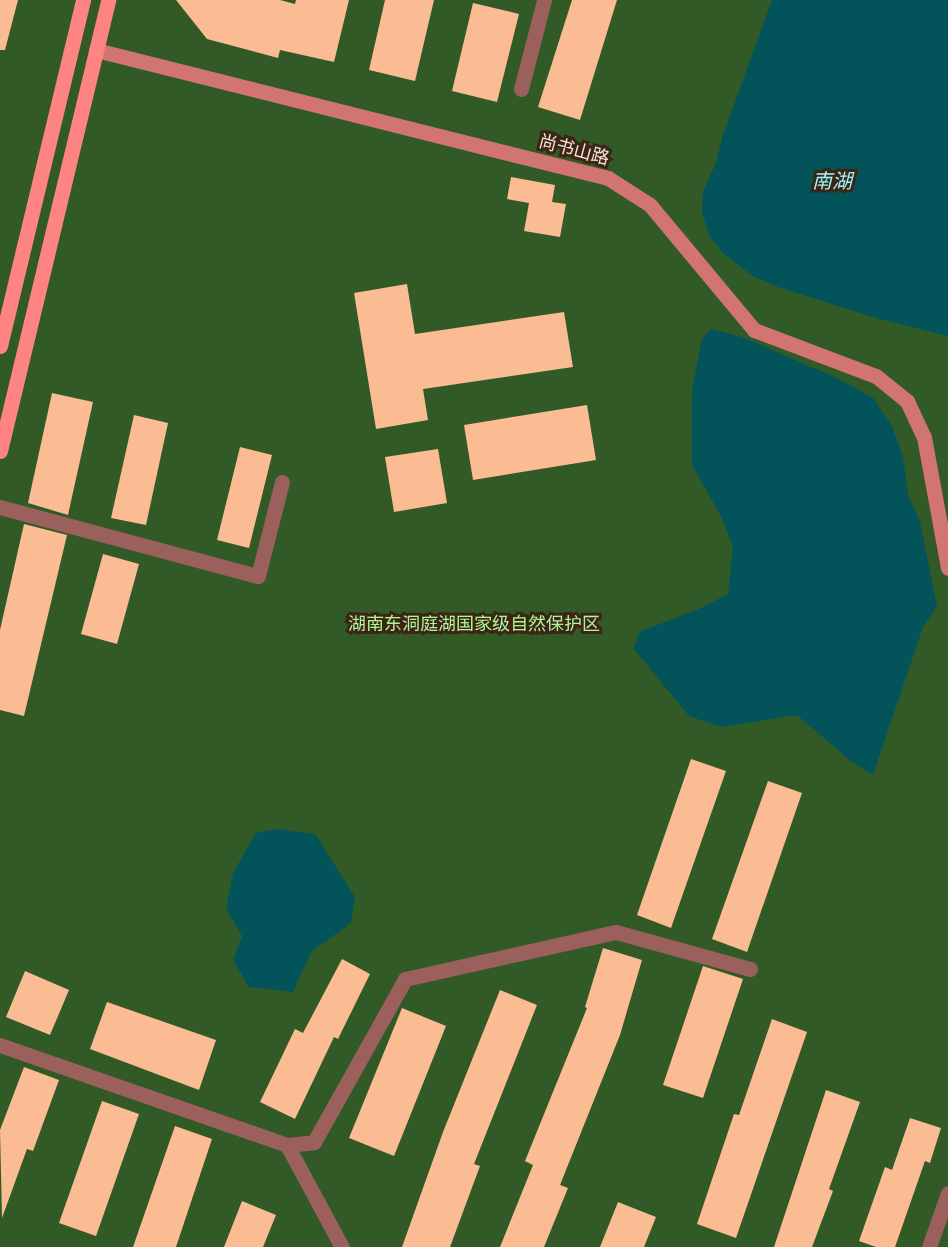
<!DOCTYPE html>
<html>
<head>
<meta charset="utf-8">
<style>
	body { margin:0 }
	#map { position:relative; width:948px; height:1247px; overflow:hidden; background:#472f1f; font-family:"Archivo Narrow","Noto Sans SC",sans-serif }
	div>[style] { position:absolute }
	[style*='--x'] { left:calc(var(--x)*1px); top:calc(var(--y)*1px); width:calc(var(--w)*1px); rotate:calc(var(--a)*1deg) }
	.green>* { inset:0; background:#315a26 }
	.water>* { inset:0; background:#02545a }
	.building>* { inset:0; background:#fbbc93 }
	.street>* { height:15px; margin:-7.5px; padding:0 7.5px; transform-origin:7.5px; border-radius:7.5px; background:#9b5f5c }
	.secondary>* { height:15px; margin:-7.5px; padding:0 7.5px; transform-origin:7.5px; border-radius:7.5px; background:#d27471 }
	.primary>* { height:15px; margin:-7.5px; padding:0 7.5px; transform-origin:7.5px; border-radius:7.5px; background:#fd8481 }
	span { translate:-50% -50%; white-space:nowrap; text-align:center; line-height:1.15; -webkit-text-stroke:6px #3d2515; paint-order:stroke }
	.street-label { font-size:18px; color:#f4e4da }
	.park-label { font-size:18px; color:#acf698 }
	.water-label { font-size:20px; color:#9cf6fe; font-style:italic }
</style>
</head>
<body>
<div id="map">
	<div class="green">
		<div style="clip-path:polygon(0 0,948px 0,948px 1247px,0 1247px)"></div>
	</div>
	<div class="water">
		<div style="clip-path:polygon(772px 0,948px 0,948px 336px,876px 318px,775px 286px,751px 275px,724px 254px,710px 237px,702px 213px,703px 191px,716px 163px,723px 135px)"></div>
		<div style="clip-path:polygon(711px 329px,745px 338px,839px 379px,873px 398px,891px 424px,903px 456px,908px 495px,920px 522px,937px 606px,923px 627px,873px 775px,851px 761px,797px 715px,721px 727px,689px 716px,634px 649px,639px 632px,701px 608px,728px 594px,733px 547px,721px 516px,692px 465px,692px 390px,702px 338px)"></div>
		<div style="clip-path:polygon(277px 829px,315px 834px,355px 897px,351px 923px,311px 952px,293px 992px,249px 987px,233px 960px,242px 936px,226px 908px,233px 873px,256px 833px)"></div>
	</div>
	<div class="building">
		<div style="clip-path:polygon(0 0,18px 0,5px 50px,0 50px)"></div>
		<div style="clip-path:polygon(176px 0,280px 0,295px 4px,296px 0,349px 0,334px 62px,280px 50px,278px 58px,207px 39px)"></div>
		<div style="clip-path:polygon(385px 0,434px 0,415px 81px,369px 70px)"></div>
		<div style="clip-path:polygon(572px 0,617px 0,580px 120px,538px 107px)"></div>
		<div style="clip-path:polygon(473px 3px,519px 14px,497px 102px,452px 91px)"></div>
		<div style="clip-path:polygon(511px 177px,555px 185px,552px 202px,566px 204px,560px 237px,524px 231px,529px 203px,507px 199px)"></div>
		<div style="clip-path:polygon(407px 284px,415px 334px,564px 312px,573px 367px,423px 389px,428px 420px,376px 429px,354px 293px)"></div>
		<div style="clip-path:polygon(52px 393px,93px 402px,68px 515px,28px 503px)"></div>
		<div style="clip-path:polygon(587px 405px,596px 460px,473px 480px,464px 425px)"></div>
		<div style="clip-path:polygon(134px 415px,168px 423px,146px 525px,111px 518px)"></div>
		<div style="clip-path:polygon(240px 447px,272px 455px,249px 548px,217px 540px)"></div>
		<div style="clip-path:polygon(438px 449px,447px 503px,394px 512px,385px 457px)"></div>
		<div style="clip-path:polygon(24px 524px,67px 535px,24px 716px,0 710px,0 630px)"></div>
		<div style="clip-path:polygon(103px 554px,139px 564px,117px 644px,81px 634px)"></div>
		<div style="clip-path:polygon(691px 759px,726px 771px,671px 928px,637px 915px)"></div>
		<div style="clip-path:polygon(768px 781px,802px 793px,747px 952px,712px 939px)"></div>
		<div style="clip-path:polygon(603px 948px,642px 960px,620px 1035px,560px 1185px,568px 1188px,544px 1247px,500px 1247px,533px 1165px,525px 1161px,587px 1008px,585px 1007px)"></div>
		<div style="clip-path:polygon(342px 959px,370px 974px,338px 1039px,334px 1037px,295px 1119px,260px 1102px,295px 1029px,303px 1033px)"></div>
		<div style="clip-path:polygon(703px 966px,743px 979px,703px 1098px,663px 1085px)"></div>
		<div style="clip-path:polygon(25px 971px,69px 990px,50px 1035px,6px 1017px)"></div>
		<div style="clip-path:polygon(500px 990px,537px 1005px,474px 1164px,480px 1166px,450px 1247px,402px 1247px,443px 1132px)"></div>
		<div style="clip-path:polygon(107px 1002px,216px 1040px,199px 1090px,90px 1049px)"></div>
		<div style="clip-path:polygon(402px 1008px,446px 1026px,394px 1156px,349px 1138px)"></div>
		<div style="clip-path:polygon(772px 1019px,807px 1032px,736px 1238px,697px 1224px,734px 1114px,739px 1115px)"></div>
		<div style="clip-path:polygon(24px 1067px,59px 1080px,33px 1151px,27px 1149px,2px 1218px,0 1130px)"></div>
		<div style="clip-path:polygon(826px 1090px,860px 1102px,829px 1189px,833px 1191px,812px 1247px,774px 1247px)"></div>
		<div style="clip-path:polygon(102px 1101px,139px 1114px,96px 1236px,59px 1223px)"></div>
		<div style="clip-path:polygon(910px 1118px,941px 1128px,930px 1163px,925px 1161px,895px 1247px,876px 1247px,859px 1241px,885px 1167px,892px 1170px)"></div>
		<div style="clip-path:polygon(175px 1126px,212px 1139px,176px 1247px,133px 1247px)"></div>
		<div style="clip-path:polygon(242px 1201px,276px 1215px,263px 1247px,224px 1247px)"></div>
		<div style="clip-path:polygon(618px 1202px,656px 1217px,644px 1247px,600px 1247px)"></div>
	</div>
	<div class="street">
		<div style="--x:521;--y:89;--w:92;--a:-75.5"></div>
		<div style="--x:0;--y:507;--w:267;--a:15"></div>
		<div style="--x:258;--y:576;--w:97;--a:-75.7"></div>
		<div style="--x:0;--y:1045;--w:304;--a:19.2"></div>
		<div style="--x:287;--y:1145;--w:116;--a:61.7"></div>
		<div style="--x:287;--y:1145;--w:27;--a:-6"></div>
		<div style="--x:314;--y:1142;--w:187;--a:-60.8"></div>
		<div style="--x:405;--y:979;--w:216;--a:-12.6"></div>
		<div style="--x:616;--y:932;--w:139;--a:15.4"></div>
		<div style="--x:929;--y:1247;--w:57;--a:-70.6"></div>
	</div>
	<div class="secondary">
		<div style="--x:96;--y:50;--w:528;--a:14.04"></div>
		<div style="--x:608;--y:178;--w:50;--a:32.7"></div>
		<div style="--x:650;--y:205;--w:163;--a:50.2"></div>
		<div style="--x:754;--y:330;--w:130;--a:20.7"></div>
		<div style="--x:876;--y:376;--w:40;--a:39"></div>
		<div style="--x:907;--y:401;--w:40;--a:65"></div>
		<div style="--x:924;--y:437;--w:133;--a:79.6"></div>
	</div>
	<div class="primary">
		<div style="--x:0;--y:346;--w:356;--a:-76.5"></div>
		<div style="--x:0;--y:451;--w:464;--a:-76.5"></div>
	</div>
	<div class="street-label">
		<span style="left:574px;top:150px;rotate:15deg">尚书山路</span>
	</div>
	<div class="park-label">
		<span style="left:474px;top:624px">湖南东洞庭湖国家级自然保护区</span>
	</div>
	<div class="water-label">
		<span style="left:832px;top:180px">南湖</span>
	</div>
</div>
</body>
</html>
